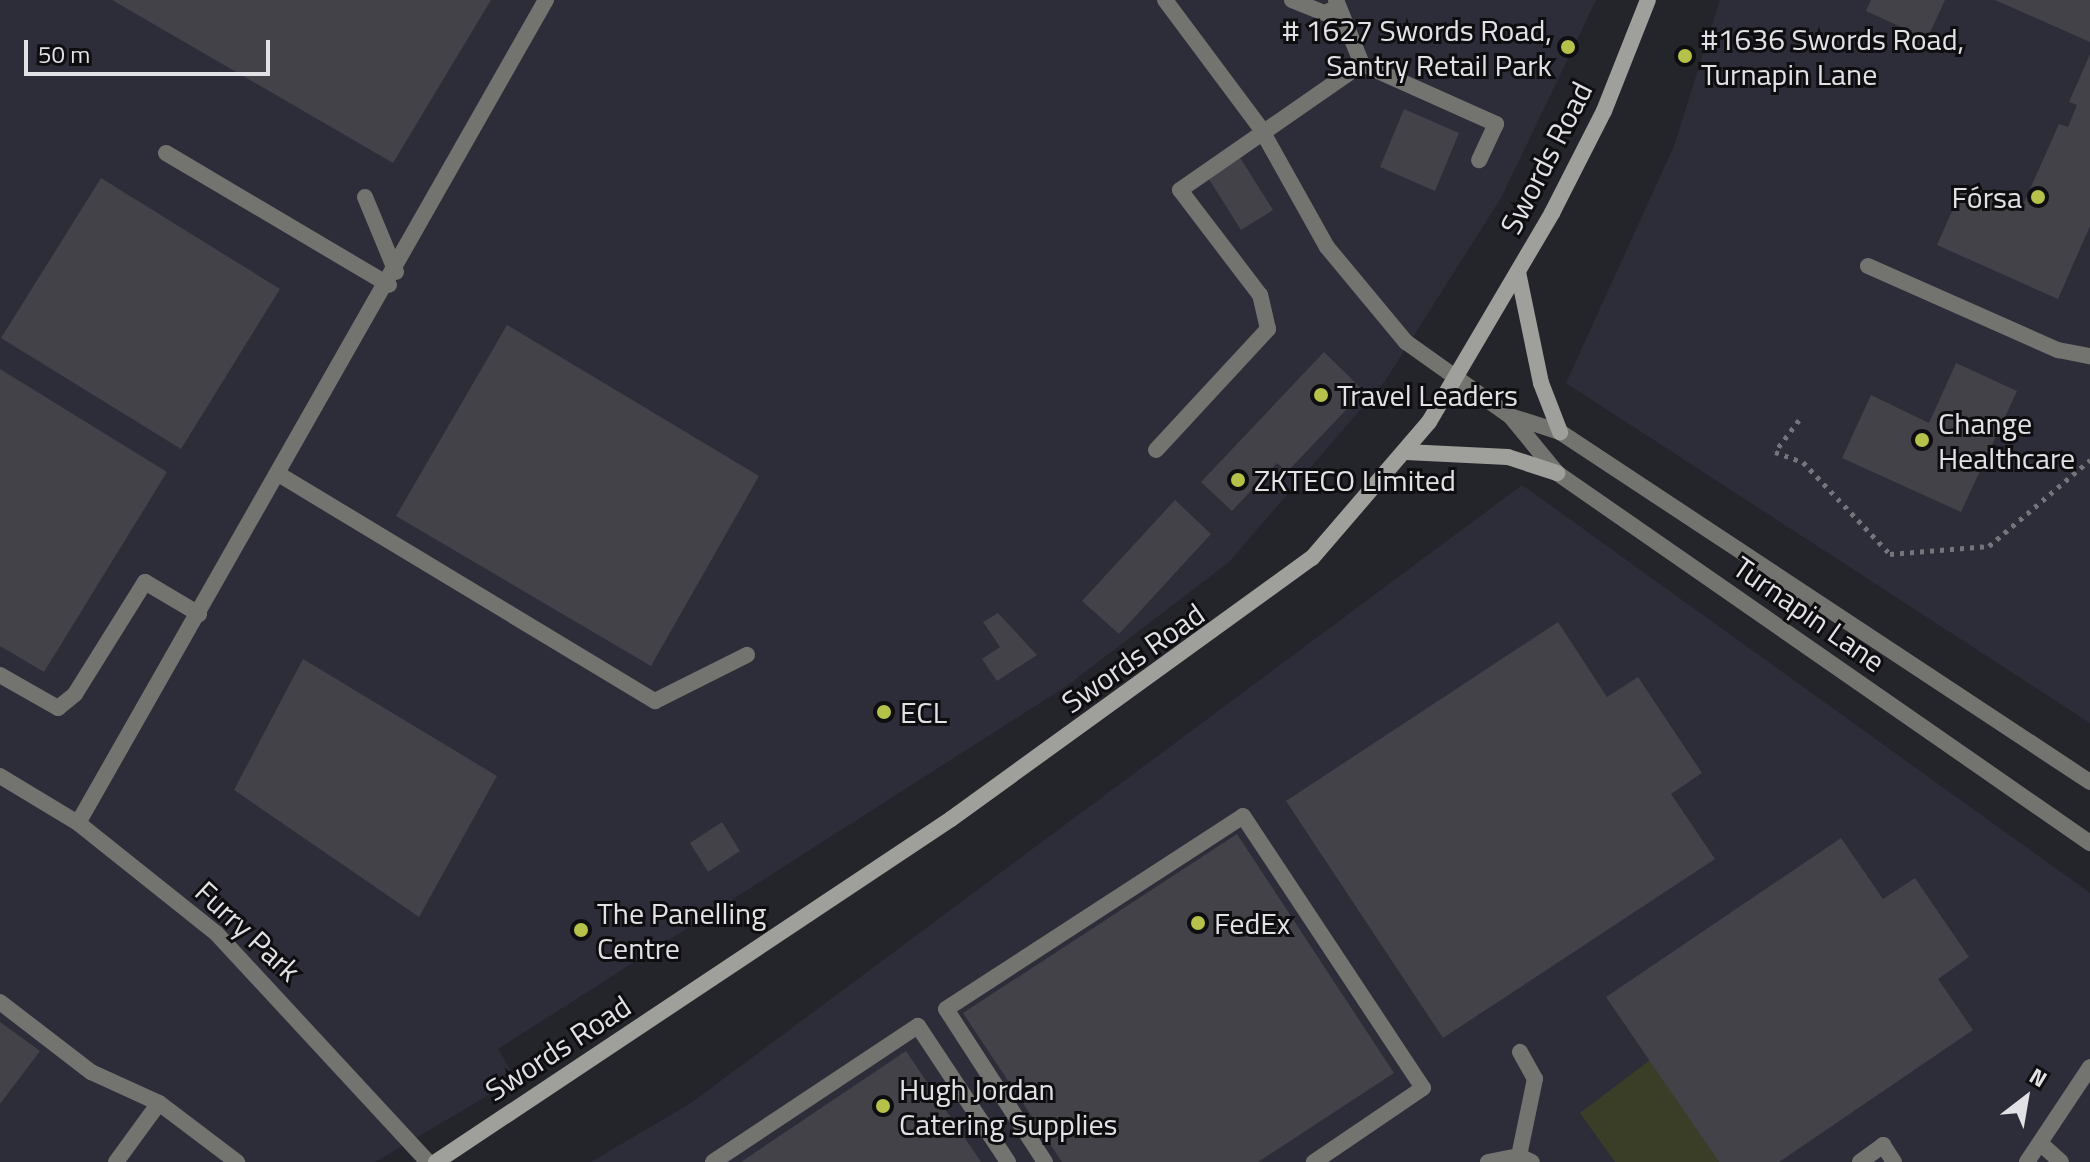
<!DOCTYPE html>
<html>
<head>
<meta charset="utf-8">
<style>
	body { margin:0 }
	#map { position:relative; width:2090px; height:1162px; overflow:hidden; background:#24252b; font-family:"Titillium Web",sans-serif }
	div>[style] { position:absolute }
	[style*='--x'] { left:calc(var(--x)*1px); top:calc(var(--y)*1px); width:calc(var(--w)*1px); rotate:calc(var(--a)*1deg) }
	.built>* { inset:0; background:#2c2d38 }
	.green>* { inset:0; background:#3b3e27 }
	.building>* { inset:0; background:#424248 }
	.path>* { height:5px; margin-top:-2.5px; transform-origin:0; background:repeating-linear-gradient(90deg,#74757a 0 4px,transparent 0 10px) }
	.service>* { height:16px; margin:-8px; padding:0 8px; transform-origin:8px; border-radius:8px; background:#737370 }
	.minor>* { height:16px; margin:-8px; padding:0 8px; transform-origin:8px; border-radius:8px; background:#737370 }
	.secondary>* { height:16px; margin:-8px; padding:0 8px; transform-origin:8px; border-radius:8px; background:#9fa09b }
	.dots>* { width:22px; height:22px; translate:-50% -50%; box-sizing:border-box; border:4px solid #0e0e11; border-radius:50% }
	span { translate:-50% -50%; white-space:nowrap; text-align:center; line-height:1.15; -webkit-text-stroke:6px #0e0e11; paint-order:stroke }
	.poi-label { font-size:30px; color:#e2e2e6 }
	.right { translate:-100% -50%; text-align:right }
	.left { translate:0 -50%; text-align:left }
	.street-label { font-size:30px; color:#e2e2e6 }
	.north { position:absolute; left:1986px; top:1058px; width:80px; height:80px; -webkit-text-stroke:6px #0e0e11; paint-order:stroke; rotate:31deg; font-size:22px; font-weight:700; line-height:32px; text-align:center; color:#e2e2e6 }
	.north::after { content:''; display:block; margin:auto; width:28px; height:36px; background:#e2e2e6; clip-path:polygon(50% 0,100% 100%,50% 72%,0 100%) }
	.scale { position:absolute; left:24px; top:40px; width:246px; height:36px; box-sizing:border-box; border:4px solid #e2e2e6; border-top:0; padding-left:10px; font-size:24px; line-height:28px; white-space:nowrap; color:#e2e2e6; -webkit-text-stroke:6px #0e0e11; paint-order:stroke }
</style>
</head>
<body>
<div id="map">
	<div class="built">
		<div style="clip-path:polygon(0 0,1596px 0,1501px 198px,1385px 381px,1229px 562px,1068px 685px,498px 1049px,516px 1079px,375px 1162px,0 1162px)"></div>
		<div style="clip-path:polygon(1720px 0,2090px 0,2090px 723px,1566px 383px,1674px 146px)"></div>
		<div style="clip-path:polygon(1522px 485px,2090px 893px,2090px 1162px,591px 1162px,691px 1103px)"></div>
	</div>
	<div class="green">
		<div style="clip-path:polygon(1650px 1060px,1719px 1162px,1615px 1162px,1580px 1113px)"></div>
	</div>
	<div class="building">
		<div style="clip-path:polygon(112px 0,491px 0,393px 163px)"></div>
		<div style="clip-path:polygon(1871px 0,1945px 0,1927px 39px,1866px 11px)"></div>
		<div style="clip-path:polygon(1995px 0,2090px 0,2090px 42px)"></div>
		<div style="clip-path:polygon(2090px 54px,2090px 226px,2058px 299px,1937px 245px,1964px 184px,2021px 209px,2059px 124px,2068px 127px,2077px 105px,2069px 102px)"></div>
		<div style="clip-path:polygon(1404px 109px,1459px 133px,1435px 191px,1380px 167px)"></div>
		<div style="clip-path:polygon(1239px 156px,1273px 210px,1241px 230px,1207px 176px)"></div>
		<div style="clip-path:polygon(101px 178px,280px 289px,181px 449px,1px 338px)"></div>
		<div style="clip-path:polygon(507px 325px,759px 476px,651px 666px,396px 516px)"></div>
		<div style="clip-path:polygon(1324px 352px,1364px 391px,1287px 472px,1277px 463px,1232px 511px,1201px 482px)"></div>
		<div style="clip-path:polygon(1956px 363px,2017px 391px,1961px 512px,1842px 458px,1871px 395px,1929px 423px)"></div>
		<div style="clip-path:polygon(0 369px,167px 472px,44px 672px,0 646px)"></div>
		<div style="clip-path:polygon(1175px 500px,1211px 534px,1119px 634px,1082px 601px)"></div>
		<div style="clip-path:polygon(998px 613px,1037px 655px,997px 681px,982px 659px,1000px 647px,983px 622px)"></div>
		<div style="clip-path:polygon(1558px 622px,1607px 697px,1638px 677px,1702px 773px,1671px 794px,1715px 859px,1443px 1038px,1286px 801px)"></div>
		<div style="clip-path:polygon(303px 659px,497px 776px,419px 917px,234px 790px)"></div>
		<div style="clip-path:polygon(722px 822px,740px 851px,708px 872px,690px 843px)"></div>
		<div style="clip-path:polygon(1237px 834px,1394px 1073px,1258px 1162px,1062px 1162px,963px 1013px)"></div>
		<div style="clip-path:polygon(1841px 838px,1883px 899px,1915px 878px,1969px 957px,1938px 979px,1973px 1030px,1779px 1162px,1719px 1162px,1606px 997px)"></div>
		<div style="clip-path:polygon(0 1022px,40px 1051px,0 1104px)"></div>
		<div style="clip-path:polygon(906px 1051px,981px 1162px,741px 1162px)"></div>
	</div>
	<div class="path">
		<div style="--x:1799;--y:420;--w:40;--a:127"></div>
		<div style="--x:1775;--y:452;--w:30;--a:20"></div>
		<div style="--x:1803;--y:462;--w:127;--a:46.6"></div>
		<div style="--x:1890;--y:554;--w:99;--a:-4.6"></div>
		<div style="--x:1989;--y:546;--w:133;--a:-40.4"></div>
	</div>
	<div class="service">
		<div style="--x:1292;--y:0;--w:35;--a:22"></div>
		<div style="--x:1325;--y:13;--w:14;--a:-25"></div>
		<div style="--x:1336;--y:0;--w:69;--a:67.9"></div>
		<div style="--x:1362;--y:64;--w:147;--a:24.1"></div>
		<div style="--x:1496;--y:124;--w:40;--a:115"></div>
		<div style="--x:166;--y:153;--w:259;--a:30.6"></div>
		<div style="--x:365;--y:197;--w:81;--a:67.5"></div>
		<div style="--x:1868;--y:266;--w:208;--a:23.9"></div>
		<div style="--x:2058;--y:350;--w:33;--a:11"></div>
		<div style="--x:1156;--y:450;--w:165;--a:-47.2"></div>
		<div style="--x:1268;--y:329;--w:35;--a:-103"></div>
		<div style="--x:1260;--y:295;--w:132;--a:-127.3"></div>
		<div style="--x:1180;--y:190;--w:221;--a:-34.7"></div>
		<div style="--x:280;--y:475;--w:438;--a:31.1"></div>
		<div style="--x:655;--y:701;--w:103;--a:-26.6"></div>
		<div style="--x:0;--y:675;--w:67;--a:29.6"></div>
		<div style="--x:58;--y:708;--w:22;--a:-39"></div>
		<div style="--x:75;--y:694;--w:132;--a:-58"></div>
		<div style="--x:145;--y:582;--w:63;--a:30.7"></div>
		<div style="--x:0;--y:776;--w:91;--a:31.1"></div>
		<div style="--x:78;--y:823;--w:176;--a:38.6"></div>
		<div style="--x:216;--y:933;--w:312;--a:47.2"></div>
		<div style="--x:78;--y:823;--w:947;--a:-60.38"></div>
		<div style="--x:0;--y:1002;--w:115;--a:37.6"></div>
		<div style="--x:91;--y:1072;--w:75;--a:24.5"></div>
		<div style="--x:159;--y:1103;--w:98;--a:37.1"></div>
		<div style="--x:2040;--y:1143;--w:28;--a:42"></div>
		<div style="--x:1519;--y:1156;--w:79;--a:-78.3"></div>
		<div style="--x:1535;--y:1079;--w:31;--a:-119"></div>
		<div style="--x:116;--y:1162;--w:73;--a:-53.9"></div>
		<div style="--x:713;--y:1162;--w:246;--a:-33.6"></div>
		<div style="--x:918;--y:1026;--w:163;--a:56.5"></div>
		<div style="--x:1045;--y:1162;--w:182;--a:-122.9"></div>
		<div style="--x:946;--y:1009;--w:354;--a:-33"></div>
		<div style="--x:1243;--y:816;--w:326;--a:56.5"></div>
		<div style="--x:1423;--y:1088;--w:132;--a:145.8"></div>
		<div style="--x:1860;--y:1162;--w:29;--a:-36"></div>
		<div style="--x:1883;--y:1145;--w:20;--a:57"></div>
	</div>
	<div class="minor">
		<div style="--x:1165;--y:0;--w:161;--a:53.3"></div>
		<div style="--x:1261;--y:129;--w:135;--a:60.8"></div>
		<div style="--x:1327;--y:247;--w:124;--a:50.3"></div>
		<div style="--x:1406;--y:342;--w:128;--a:35.4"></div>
		<div style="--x:1510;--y:416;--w:52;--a:17.7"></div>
		<div style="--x:1560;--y:432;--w:635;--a:33.44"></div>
		<div style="--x:1511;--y:417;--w:72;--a:50.6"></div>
		<div style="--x:1557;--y:473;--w:649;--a:34.77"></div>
		<div style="--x:1488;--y:1162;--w:32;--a:-11"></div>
		<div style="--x:1519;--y:1156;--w:14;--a:25"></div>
		<div style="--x:2027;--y:1162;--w:114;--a:-56.4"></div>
	</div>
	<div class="secondary">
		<div style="--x:1518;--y:272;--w:113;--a:78.3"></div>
		<div style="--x:1541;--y:383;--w:53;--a:68.8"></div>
		<div style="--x:1406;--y:452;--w:102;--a:2.8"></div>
		<div style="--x:1508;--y:457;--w:52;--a:18.1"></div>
		<div style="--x:436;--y:1162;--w:619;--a:-33.66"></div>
		<div style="--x:951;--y:819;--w:445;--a:-35.9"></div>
		<div style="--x:1312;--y:558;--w:179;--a:-49.3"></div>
		<div style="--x:1429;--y:422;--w:243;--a:-59.5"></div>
		<div style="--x:1552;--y:213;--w:114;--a:-63"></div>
		<div style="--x:1604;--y:111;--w:119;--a:-68.4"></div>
	</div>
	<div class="dots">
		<div style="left:1568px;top:47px;background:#b6c149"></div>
		<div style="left:1685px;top:56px;background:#b6c149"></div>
		<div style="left:2038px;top:197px;background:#b6c149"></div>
		<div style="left:1321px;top:395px;background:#b6c149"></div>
		<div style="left:1922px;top:440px;background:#b6c149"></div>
		<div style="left:1238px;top:480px;background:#b6c149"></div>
		<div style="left:884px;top:712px;background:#b6c149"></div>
		<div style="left:1198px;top:923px;background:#b6c149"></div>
		<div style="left:581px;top:930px;background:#b6c149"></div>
		<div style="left:883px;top:1106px;background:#b6c149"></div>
	</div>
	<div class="poi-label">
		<span class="right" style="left:1552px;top:47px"># 1627 Swords Road,<br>Santry Retail Park</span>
		<span class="left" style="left:1701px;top:56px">#1636 Swords Road,<br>Turnapin Lane</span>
		<span class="right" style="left:2022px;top:197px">Fórsa</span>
		<span class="left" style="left:1337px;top:395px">Travel Leaders</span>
		<span class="left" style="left:1938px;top:440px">Change<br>Healthcare</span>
		<span class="left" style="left:1254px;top:480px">ZKTECO Limited</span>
		<span class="left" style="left:900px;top:712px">ECL</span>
		<span class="left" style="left:597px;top:930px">The Panelling<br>Centre</span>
		<span class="left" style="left:1214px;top:923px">FedEx</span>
		<span class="left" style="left:899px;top:1106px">Hugh Jordan<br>Catering Supplies</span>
	</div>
	<div class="street-label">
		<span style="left:1546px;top:158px;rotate:-63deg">Swords Road</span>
		<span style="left:1809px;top:614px;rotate:35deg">Turnapin Lane</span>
		<span style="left:1133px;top:658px;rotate:-35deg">Swords Road</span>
		<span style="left:248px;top:931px;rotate:43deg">Furry Park</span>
		<span style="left:558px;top:1048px;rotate:-33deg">Swords Road</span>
	</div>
	<div class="north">N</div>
	<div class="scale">50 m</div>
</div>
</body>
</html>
